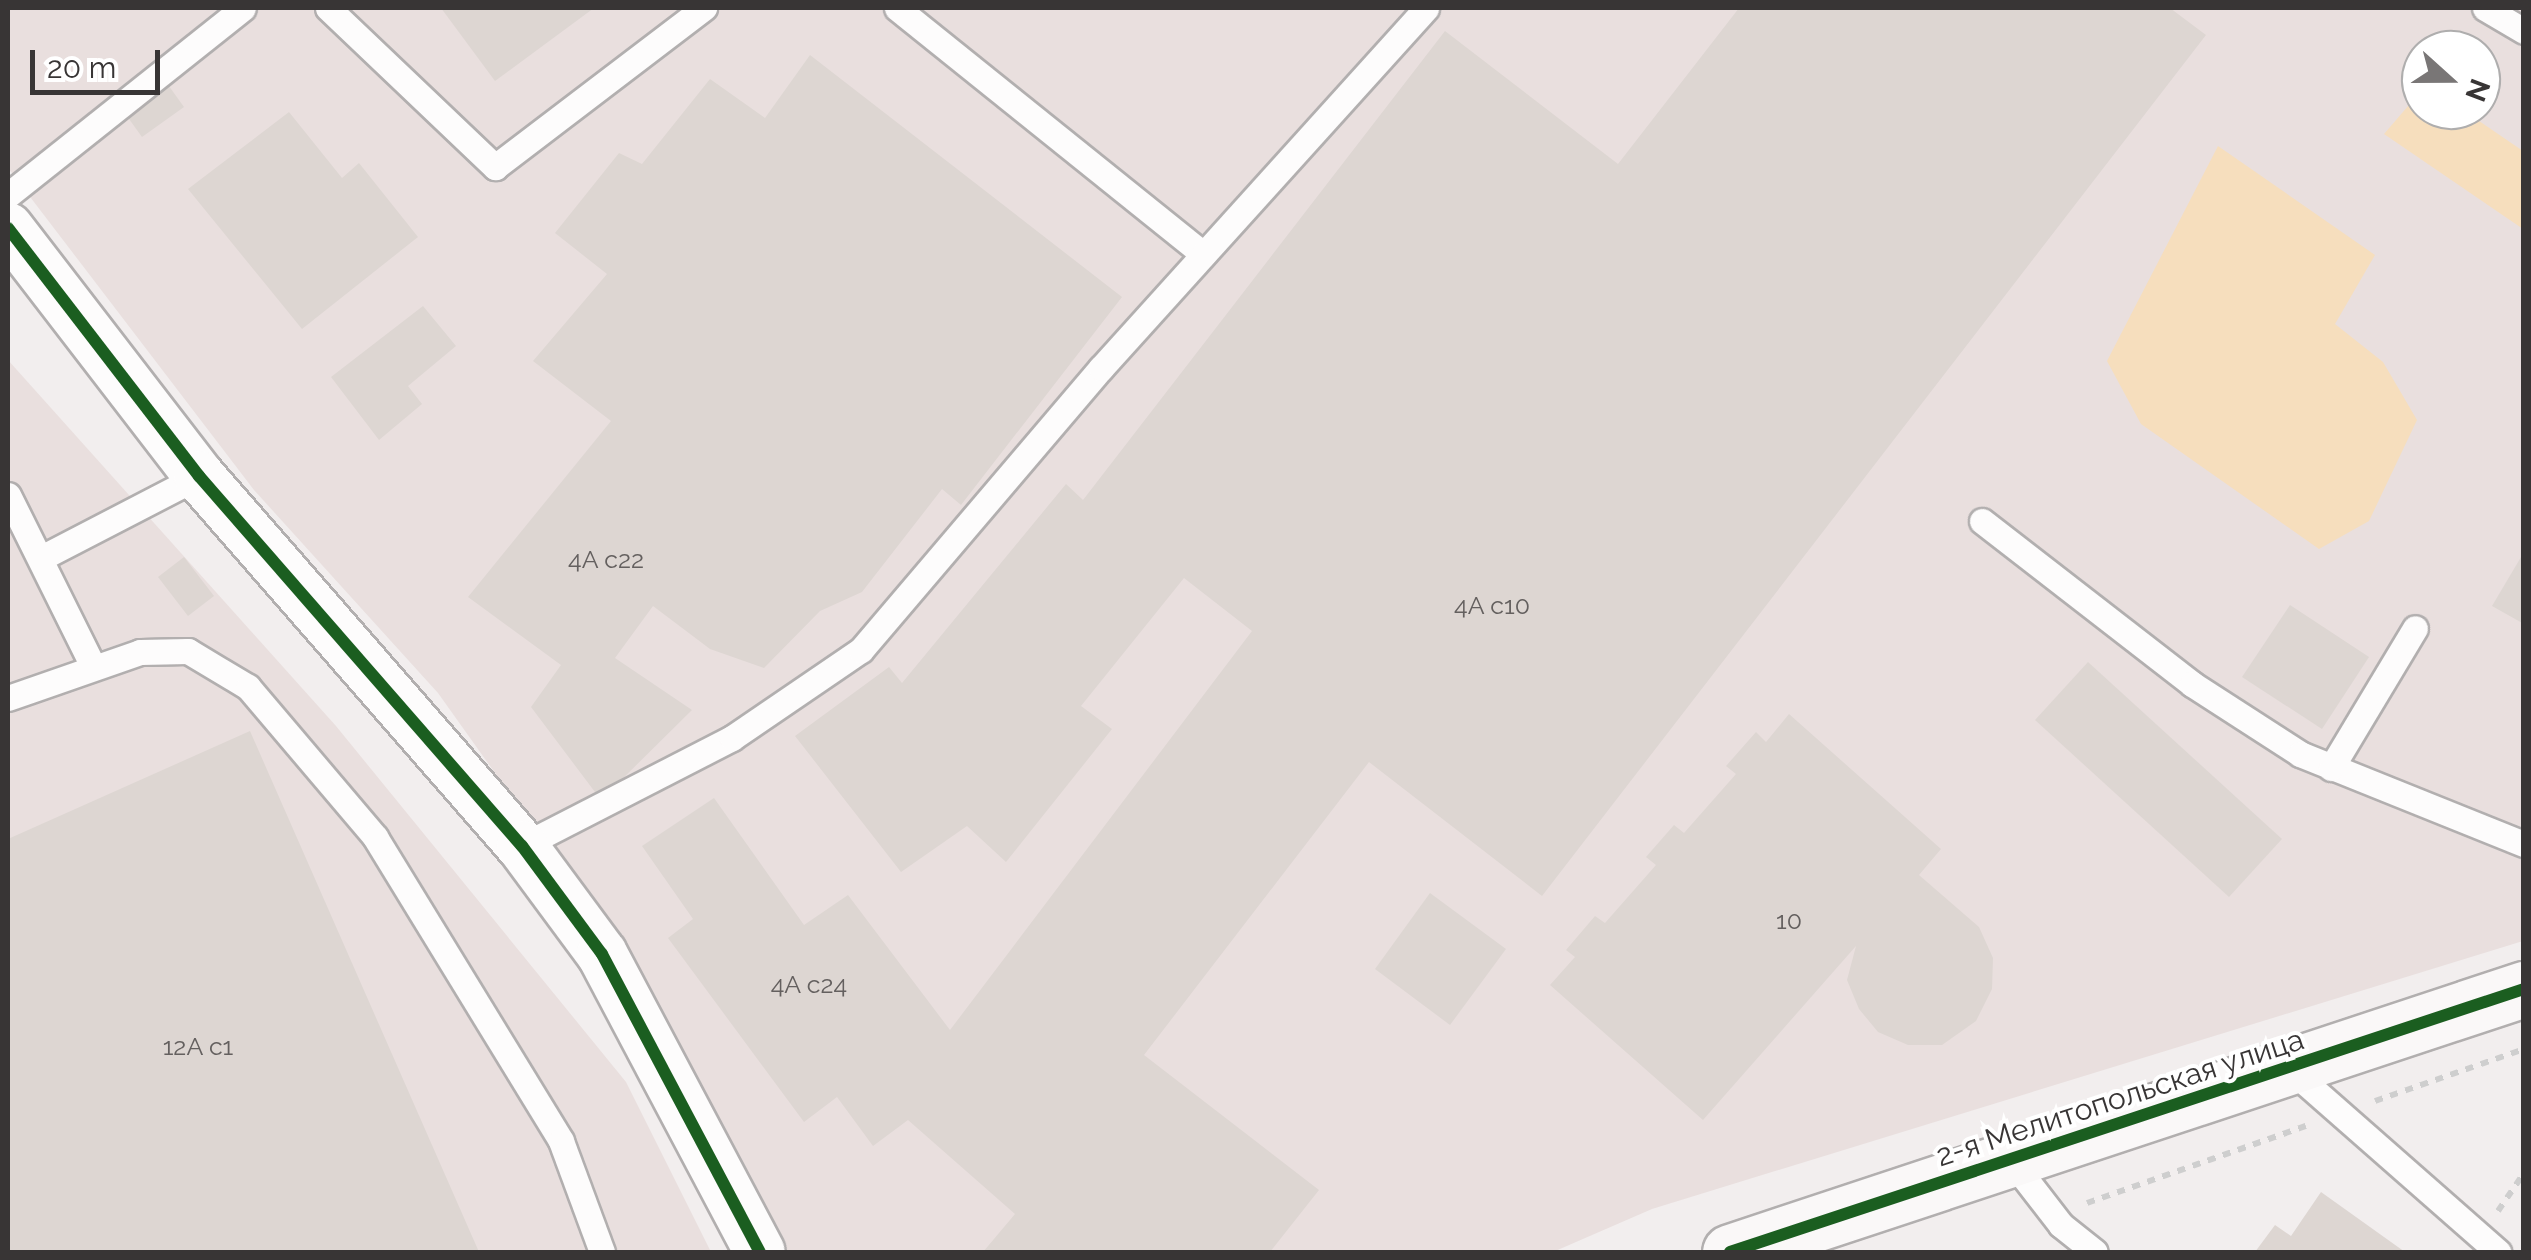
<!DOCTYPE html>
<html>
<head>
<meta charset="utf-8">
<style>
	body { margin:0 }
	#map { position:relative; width:2531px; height:1260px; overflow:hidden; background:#f2eeee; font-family:Raleway,sans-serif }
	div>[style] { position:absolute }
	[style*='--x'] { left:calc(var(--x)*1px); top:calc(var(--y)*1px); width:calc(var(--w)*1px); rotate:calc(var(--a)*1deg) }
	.built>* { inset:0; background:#e9dfde }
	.green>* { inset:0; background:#f6debd }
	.building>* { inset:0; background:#ddd6d2 }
	.path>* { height:6px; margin-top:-3px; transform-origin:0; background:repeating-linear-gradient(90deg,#cecece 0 8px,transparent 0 16px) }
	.roads { filter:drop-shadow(2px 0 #b2afaf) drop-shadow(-2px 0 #b2afaf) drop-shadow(0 2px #b2afaf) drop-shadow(0 -2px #b2afaf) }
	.lane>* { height:25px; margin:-12.5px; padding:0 12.5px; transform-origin:12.5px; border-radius:12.5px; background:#fdfcfc }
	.street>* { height:50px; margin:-25px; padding:0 25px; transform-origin:25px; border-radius:25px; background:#fdfcfc }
	.secondary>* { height:55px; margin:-27.5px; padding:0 27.5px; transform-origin:27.5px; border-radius:27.5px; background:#faf8f8 }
	.cycleway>* { height:12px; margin:-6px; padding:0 6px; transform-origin:6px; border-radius:6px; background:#1b5e20 }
	span { translate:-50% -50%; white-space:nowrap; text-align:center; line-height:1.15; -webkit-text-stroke:8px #fff; paint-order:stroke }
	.number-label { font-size:25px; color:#64605f }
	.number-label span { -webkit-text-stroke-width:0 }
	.street-label { font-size:30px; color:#383535 }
	.frame { position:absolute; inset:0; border:10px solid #383535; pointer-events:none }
	.north { position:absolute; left:2401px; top:30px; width:100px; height:100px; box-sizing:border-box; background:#fff; border:2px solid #afaeae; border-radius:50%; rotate:111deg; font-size:28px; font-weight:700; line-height:40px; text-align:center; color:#383535 }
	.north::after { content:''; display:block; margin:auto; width:35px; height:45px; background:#797676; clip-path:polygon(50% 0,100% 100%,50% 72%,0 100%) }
	.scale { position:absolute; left:30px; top:50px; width:130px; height:45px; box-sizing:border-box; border:5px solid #383535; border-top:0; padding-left:12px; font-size:30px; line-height:35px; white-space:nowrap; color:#383535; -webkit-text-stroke:8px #fff; paint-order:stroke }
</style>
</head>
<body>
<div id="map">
	<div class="built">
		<div style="clip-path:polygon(evenodd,8px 8px,2523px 8px,2523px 941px,1652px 1209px,1553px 1252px,784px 1252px,614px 940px,438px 693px,254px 490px,8px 168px,8px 8px,2421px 50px,2481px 50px,2481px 110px,2421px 110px,2421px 50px)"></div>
		<div style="clip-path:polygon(8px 360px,336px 726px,626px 1082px,711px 1252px,8px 1252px)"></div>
	</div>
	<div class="green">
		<div style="clip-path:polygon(2421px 91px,2421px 110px,2463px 110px,2523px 151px,2523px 229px,2384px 134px)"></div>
		<div style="clip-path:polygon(2218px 146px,2375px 255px,2335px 324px,2383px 362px,2417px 420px,2369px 521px,2319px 549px,2141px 424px,2107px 361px)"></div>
	</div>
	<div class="building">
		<div style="clip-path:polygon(441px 8px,594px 8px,495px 81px)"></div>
		<div style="clip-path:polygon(1739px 8px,2170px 8px,2206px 35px,1542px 896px,1369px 762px,1144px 1055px,1319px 1190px,1270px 1252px,983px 1252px,1015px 1214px,908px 1120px,873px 1146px,837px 1097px,804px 1122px,668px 938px,693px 919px,642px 846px,714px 798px,804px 925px,848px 895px,950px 1030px,1252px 631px,1184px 578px,1081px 706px,1112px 729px,1006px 862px,967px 826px,901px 872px,795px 736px,889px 667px,902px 683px,1066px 484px,1083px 500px,1445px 31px,1618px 164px)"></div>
		<div style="clip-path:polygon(810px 55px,1122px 297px,961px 505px,942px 489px,862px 592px,820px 611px,764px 668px,710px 649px,653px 606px,615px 658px,692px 710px,601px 800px,531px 707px,561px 665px,468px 597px,611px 421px,533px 361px,607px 274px,555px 233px,619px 153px,642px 164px,710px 79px,765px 118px)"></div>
		<div style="clip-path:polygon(166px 82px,184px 107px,142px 137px,124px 112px)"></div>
		<div style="clip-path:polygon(289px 112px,342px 178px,359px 163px,418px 237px,302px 329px,188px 189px)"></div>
		<div style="clip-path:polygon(423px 306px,456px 346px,408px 386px,422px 404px,379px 440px,331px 377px)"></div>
		<div style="clip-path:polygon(2524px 552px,2524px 624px,2492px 606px)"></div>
		<div style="clip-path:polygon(184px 557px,214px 596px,188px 616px,158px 577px)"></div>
		<div style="clip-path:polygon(2290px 605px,2369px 657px,2322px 729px,2242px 677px)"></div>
		<div style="clip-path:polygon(2088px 662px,2282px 839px,2229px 897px,2035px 720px)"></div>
		<div style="clip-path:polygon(1789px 714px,1941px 849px,1919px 875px,1979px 927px,1993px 958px,1992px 989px,1976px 1021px,1942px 1045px,1908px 1045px,1878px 1032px,1859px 1009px,1847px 980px,1856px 946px,1703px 1120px,1550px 985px,1575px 957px,1566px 950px,1595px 916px,1605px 923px,1656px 865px,1646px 857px,1674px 825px,1684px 833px,1736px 774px,1726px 766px,1756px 732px,1766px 742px)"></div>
		<div style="clip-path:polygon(250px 731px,479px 1252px,8px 1252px,8px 839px)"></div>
		<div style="clip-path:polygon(1430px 893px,1506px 949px,1450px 1025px,1375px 969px)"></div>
		<div style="clip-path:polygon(2321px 1192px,2405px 1252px,2255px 1252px,2275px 1225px,2291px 1236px)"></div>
	</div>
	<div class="path">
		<div style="--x:2375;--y:1101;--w:158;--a:-19.2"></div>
		<div style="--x:2087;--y:1203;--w:232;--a:-19.4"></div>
		<div style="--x:2498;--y:1211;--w:46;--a:-55.6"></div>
	</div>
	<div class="roads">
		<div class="lane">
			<div style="--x:328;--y:8;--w:231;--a:43.6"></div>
			<div style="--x:495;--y:167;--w:263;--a:-37.3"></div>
			<div style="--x:897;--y:8;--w:393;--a:38.8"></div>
			<div style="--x:2485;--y:8;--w:45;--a:30.5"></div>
			<div style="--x:8;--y:195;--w:300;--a:-38.5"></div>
			<div style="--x:8;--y:495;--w:191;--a:63.6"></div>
			<div style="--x:1982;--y:521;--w:266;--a:37.8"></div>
			<div style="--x:2192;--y:684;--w:129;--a:32.9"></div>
			<div style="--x:2300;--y:754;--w:241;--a:21.9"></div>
			<div style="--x:41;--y:558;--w:178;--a:-27.4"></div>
			<div style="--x:8;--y:698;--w:140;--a:-19.2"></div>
			<div style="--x:140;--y:652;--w:48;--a:-1.2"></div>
			<div style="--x:188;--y:651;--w:70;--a:31"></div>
			<div style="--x:248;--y:687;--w:197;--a:49.7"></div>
			<div style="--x:375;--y:837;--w:356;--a:58.5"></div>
			<div style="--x:561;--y:1141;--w:118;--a:69.7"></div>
			<div style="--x:2331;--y:768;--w:163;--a:-59"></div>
			<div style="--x:522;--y:846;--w:236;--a:-27.2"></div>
			<div style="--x:732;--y:738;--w:156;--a:-34.3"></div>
			<div style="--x:861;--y:650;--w:370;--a:-49.6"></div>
			<div style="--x:1101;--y:368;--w:485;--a:-47.9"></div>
			<div style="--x:2291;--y:1070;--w:276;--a:41.3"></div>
			<div style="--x:2010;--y:1159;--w:83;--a:52.3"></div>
			<div style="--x:2061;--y:1225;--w:43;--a:38.5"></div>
		</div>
		<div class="street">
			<div style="--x:8;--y:228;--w:313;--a:52.4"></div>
			<div style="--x:199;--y:476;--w:491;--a:48.9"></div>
			<div style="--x:522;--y:846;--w:134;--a:53.5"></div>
			<div style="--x:602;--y:954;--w:337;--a:62.1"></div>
		</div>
		<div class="secondary">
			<div style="--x:1730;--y:1252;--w:836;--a:-18.33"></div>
		</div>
	</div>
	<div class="cycleway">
		<div style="--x:8;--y:228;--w:313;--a:52.4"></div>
		<div style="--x:199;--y:476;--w:491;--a:48.9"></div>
		<div style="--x:522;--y:846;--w:134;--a:53.5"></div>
		<div style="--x:602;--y:954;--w:337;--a:62.1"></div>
		<div style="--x:1730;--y:1252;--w:836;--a:-18.33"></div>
	</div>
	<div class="number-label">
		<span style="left:606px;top:559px">4А с22</span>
		<span style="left:1492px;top:605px">4А с10</span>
		<span style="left:1789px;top:920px">10</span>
		<span style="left:809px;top:984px">4А с24</span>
		<span style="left:198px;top:1046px">12А с1</span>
	</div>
	<div class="street-label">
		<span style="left:2120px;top:1098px;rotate:-18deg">2-я Мелитопольская улица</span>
	</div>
	<div class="frame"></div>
	<div class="north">N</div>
	<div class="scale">20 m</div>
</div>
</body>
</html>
